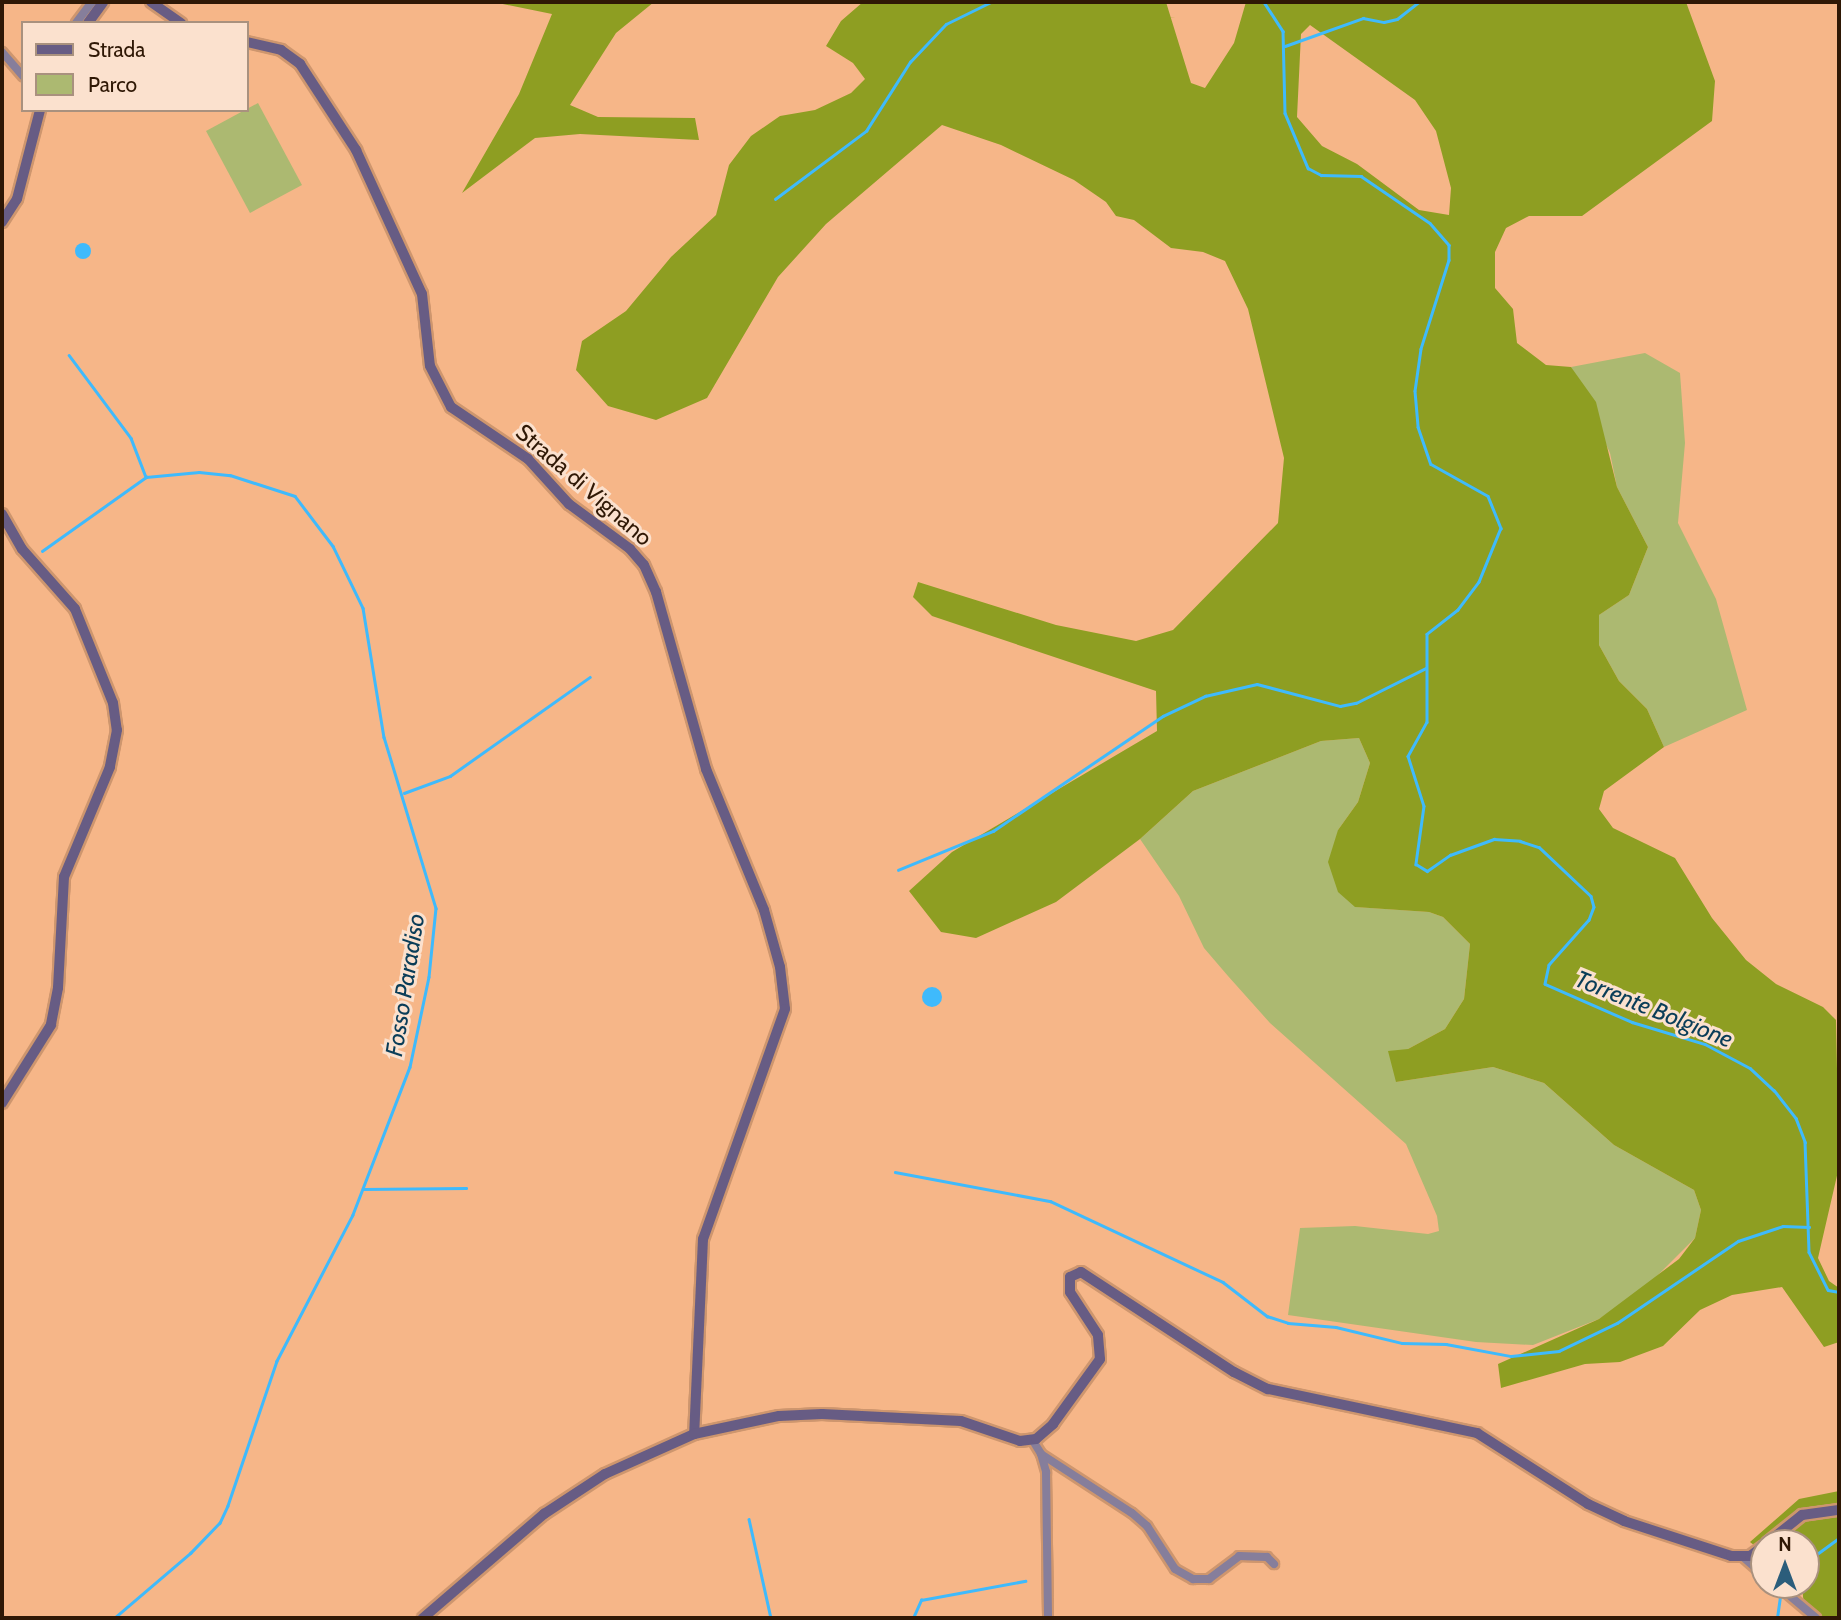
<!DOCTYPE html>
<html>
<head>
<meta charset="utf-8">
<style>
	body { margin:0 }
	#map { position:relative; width:1841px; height:1620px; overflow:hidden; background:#f6b688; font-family:Cabin,sans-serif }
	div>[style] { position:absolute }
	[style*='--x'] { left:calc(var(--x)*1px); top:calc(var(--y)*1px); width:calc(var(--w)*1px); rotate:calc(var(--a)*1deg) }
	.green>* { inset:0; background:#acb971 }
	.forest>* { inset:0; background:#8e9e22 }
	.water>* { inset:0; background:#3fbafc }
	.round { border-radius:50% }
	.stream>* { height:2.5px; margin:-1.25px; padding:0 1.25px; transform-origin:1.25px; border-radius:1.25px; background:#3fbafc }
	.roads { filter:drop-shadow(2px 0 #ce966e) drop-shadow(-2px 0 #ce966e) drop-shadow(0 2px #ce966e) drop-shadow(0 -2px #ce966e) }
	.street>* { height:8px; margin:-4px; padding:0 4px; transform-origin:4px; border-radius:4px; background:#867e9b }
	.secondary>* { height:10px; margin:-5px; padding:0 5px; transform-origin:5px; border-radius:5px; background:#675c84 }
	span { translate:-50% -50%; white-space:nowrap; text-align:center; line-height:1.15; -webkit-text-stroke:6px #fbe1ce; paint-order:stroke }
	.street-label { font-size:23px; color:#2f1805 }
	.water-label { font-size:24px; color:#0a3d58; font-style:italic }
	.frame { position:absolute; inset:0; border:4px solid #2f1805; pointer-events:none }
	.legend { position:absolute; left:21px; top:21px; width:228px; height:91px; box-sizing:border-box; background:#fbe1ce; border:2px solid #a9917e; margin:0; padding:9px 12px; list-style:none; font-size:21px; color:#2f1805 }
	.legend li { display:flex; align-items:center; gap:14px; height:35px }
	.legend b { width:35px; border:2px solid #a9917e }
	.north { position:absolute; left:1750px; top:1529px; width:70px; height:70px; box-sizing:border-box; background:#fbe1ce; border:2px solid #a9917e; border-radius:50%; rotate:0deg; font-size:19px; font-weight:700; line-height:28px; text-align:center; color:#2f1805 }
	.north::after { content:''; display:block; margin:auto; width:24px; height:32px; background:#2b5d7b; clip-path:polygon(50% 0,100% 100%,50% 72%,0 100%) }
</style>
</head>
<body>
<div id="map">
	<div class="green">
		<div style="clip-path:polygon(258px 103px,302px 185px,250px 213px,206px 131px)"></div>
		<div style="clip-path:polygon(1645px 353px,1680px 373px,1685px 443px,1678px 523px,1716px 599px,1747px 710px,1664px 747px,1647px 709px,1619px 681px,1599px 645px,1599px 615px,1629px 595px,1648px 547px,1617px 487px,1610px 453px,1571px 367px)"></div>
		<div style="clip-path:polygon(1359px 738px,1370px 763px,1358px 802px,1338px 830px,1356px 907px,1429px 912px,1443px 917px,1470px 944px,1464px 999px,1445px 1029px,1408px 1049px,1396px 1082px,1493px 1067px,1544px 1083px,1614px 1145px,1694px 1190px,1701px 1210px,1695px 1238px,1644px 1289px,1599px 1319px,1533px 1345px,1476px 1342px,1288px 1315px,1300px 1228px,1355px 1226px,1428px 1234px,1439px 1231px,1437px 1216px,1406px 1144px,1270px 1023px,1228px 976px,1204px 948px,1179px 896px,1140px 839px,1193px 791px,1321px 741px)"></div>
	</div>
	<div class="forest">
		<div style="clip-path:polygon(493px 2px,654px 2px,616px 33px,570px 105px,598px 117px,695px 118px,699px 140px,580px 134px,535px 138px,462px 193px,519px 94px,552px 14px)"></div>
		<div style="clip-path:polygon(evenodd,863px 2px,1166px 2px,1191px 83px,1205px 88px,1234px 43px,1246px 2px,1686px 2px,1715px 81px,1712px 121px,1582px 216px,1529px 216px,1506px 228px,1495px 252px,1495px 288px,1513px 309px,1517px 343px,1546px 365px,1571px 367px,1596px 402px,1617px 487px,1648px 547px,1629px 595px,1599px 615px,1599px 645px,1619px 681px,1647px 709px,1664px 747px,1604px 791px,1599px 809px,1613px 828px,1675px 858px,1712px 918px,1746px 960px,1776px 984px,1823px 1007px,1836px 1020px,1839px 1167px,1818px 1258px,1829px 1281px,1839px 1288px,1839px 1342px,1824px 1347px,1782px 1287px,1732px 1295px,1700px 1310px,1663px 1346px,1620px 1362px,1585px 1364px,1501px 1388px,1498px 1364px,1599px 1319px,1679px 1259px,1695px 1238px,1701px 1210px,1694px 1190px,1614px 1145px,1544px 1083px,1493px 1067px,1396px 1082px,1388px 1051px,1408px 1049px,1445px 1029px,1464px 999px,1470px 944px,1443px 917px,1429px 912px,1355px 907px,1338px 892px,1328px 862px,1338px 830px,1358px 802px,1370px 763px,1359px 738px,1321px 741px,1193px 791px,1140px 839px,1056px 902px,976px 938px,941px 932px,909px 891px,952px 852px,1157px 731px,1156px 691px,932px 616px,913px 597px,918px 582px,1056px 625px,1136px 641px,1173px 630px,1278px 523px,1284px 458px,1248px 309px,1225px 261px,1203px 252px,1171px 248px,1134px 220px,1116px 216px,1106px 202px,1074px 180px,1001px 145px,942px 125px,826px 224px,778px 277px,707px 398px,656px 420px,608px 406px,576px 370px,582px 341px,626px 311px,671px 257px,716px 215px,729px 165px,751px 136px,780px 116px,815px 110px,851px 93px,865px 79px,853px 63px,826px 46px,841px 21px,863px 2px,1310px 25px,1415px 100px,1436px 131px,1451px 188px,1449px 215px,1419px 210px,1357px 164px,1322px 146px,1297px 117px,1301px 34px,1310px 25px)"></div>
		<div style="clip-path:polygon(1839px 1491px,1839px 1618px,1805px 1618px,1802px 1585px,1806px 1585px,1806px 1543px,1764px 1543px,1764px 1553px,1750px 1542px,1799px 1499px)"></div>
	</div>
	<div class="water">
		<div class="round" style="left:75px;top:243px;width:16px;height:16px"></div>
		<div class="round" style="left:922px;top:987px;width:20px;height:20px"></div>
	</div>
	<div class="stream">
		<div style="--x:1264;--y:2;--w:35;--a:57"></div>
		<div style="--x:1283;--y:31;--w:82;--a:88.6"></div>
		<div style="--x:1285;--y:113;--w:60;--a:67.3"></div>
		<div style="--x:1308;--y:168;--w:15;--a:28"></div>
		<div style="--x:1321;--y:175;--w:40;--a:1.4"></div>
		<div style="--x:1361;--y:176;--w:83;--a:34.3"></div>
		<div style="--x:1430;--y:223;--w:29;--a:49"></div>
		<div style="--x:1449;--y:245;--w:15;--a:90"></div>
		<div style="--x:1449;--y:260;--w:93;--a:107.5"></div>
		<div style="--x:1421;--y:349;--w:42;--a:98.1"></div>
		<div style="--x:1415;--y:391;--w:36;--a:85"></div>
		<div style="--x:1418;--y:427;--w:39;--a:71"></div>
		<div style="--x:1431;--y:464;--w:65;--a:29.3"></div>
		<div style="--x:1488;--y:496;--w:35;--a:68"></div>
		<div style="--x:1501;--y:528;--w:58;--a:112.2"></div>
		<div style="--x:1479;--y:582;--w:35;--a:127"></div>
		<div style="--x:1458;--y:610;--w:39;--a:142"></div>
		<div style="--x:1427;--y:634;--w:88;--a:90"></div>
		<div style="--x:1427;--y:722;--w:39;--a:119"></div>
		<div style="--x:1408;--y:756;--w:52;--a:72.3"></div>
		<div style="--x:1424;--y:806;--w:59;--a:97.9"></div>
		<div style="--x:1416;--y:864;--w:13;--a:32"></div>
		<div style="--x:1427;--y:871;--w:28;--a:-35"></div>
		<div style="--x:1450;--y:855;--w:47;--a:-20"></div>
		<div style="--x:1494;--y:839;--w:26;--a:4"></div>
		<div style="--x:1520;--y:841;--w:20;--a:18"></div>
		<div style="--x:1539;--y:847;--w:71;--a:43.3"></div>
		<div style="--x:1591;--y:896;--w:11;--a:75"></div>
		<div style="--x:1594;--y:907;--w:14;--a:111"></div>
		<div style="--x:1589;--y:920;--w:60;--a:131.6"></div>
		<div style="--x:1549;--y:965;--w:19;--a:102"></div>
		<div style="--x:1545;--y:984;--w:95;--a:23.6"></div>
		<div style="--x:1632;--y:1022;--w:76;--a:16.8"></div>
		<div style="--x:1705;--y:1044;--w:51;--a:28.1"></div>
		<div style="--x:1750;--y:1068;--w:33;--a:43"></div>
		<div style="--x:1774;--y:1090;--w:36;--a:52"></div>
		<div style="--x:1796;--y:1118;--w:26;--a:69"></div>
		<div style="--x:1805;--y:1142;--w:110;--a:87.9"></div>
		<div style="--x:1809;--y:1252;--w:42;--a:63.4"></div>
		<div style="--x:1828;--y:1290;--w:11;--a:10"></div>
		<div style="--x:1285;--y:46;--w:83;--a:-19.7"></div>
		<div style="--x:1363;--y:18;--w:21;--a:11"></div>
		<div style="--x:1384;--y:22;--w:13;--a:-13"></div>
		<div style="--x:1397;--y:19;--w:28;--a:-38"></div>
		<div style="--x:775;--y:199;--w:114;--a:-36.8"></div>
		<div style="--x:866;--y:131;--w:82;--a:-57.5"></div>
		<div style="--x:910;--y:62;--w:52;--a:-46.5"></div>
		<div style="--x:946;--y:24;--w:50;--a:-26.1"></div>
		<div style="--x:69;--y:355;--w:104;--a:53.2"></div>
		<div style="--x:131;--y:438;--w:42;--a:69"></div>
		<div style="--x:42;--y:551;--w:128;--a:-35.4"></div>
		<div style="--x:146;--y:477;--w:53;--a:-5.4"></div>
		<div style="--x:199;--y:472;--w:31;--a:6"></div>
		<div style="--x:230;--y:475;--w:68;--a:17.9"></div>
		<div style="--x:295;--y:496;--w:63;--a:52.8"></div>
		<div style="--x:333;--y:546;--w:69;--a:64.2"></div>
		<div style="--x:363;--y:608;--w:131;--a:80.8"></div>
		<div style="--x:384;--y:737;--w:179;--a:73.1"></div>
		<div style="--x:436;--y:908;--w:69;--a:95.8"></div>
		<div style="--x:429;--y:977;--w:92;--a:101.9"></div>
		<div style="--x:410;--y:1067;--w:159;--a:111.1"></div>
		<div style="--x:353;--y:1215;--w:165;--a:117.5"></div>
		<div style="--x:277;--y:1361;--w:153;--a:108.7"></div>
		<div style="--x:228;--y:1506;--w:19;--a:115"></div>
		<div style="--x:220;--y:1523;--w:42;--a:134"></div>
		<div style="--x:191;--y:1553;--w:100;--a:139.5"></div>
		<div style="--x:404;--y:793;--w:49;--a:-20.3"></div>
		<div style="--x:450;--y:776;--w:171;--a:-35.3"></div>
		<div style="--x:898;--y:870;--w:103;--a:-22.3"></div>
		<div style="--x:993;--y:831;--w:205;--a:-34.1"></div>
		<div style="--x:1163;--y:716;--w:47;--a:-25.5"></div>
		<div style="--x:1205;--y:696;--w:53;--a:-13"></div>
		<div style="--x:1257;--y:684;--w:86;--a:14.8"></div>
		<div style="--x:1340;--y:706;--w:16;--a:-11"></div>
		<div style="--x:1356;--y:703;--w:78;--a:-26.6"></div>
		<div style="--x:895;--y:1172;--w:158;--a:10.6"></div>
		<div style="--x:1050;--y:1201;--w:191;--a:25.1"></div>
		<div style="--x:1223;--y:1282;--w:56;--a:37.7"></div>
		<div style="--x:1267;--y:1316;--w:22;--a:18"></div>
		<div style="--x:1288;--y:1323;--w:48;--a:4.8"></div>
		<div style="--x:1336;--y:1327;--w:68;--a:13.6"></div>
		<div style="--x:1402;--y:1343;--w:44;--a:1.3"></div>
		<div style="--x:1446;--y:1344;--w:66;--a:10.5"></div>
		<div style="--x:1511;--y:1356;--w:48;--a:-5.9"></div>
		<div style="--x:1559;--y:1351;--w:64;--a:-25.8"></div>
		<div style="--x:1617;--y:1323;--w:146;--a:-34.1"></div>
		<div style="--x:1738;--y:1241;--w:47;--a:-18.4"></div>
		<div style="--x:1783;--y:1226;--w:26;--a:2"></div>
		<div style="--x:364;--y:1189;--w:102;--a:-0.6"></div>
		<div style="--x:749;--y:1519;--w:101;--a:77.5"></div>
		<div style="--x:1806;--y:1562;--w:41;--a:-36"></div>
		<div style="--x:913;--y:1618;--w:20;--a:-66"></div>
		<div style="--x:921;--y:1600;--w:106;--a:-10.4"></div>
		<div style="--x:1777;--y:1618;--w:22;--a:-82"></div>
	</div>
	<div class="roads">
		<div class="street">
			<div style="--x:76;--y:23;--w:26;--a:-53"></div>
			<div style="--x:2;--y:52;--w:32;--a:49"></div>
			<div style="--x:1033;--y:1441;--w:15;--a:58"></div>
			<div style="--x:1041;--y:1454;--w:108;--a:33"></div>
			<div style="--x:1132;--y:1513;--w:20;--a:41"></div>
			<div style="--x:1147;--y:1526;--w:51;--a:56.9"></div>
			<div style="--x:1175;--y:1569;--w:21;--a:29"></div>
			<div style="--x:1193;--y:1579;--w:16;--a:0"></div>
			<div style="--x:1209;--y:1579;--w:38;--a:-37"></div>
			<div style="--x:1239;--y:1556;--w:28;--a:2"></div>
			<div style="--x:1267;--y:1557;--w:10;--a:45"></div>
			<div style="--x:1041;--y:1454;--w:19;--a:74"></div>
			<div style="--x:1046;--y:1472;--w:146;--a:89.2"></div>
			<div style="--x:1743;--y:1557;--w:28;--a:41"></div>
			<div style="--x:1777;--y:1585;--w:51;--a:40.2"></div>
		</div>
		<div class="secondary">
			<div style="--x:151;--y:2;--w:37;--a:35"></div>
			<div style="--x:88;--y:23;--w:26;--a:-54"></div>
			<div style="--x:247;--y:42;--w:35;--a:13"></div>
			<div style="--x:281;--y:50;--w:24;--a:36"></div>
			<div style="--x:300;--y:64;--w:103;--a:56.9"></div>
			<div style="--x:356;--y:150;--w:158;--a:65.4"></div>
			<div style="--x:422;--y:294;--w:72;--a:83.7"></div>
			<div style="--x:430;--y:366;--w:46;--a:62.9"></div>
			<div style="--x:451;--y:407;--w:93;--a:34"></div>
			<div style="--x:528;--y:459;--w:61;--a:47.7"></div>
			<div style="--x:569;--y:504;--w:76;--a:36.4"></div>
			<div style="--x:630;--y:549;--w:21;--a:49"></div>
			<div style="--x:644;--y:565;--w:30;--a:66"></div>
			<div style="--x:656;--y:592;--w:184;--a:74.2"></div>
			<div style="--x:706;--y:769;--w:152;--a:67.6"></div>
			<div style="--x:764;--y:910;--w:59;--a:74.3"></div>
			<div style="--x:780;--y:967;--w:42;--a:83.2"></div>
			<div style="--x:785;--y:1009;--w:244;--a:109.6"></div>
			<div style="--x:703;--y:1239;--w:195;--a:92.6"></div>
			<div style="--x:2;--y:222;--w:27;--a:-57"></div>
			<div style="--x:17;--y:199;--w:92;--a:-75.5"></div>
			<div style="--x:2;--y:514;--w:40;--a:60.3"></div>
			<div style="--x:22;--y:549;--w:80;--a:48.5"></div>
			<div style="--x:75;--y:609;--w:101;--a:68"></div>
			<div style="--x:113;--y:703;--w:27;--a:82"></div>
			<div style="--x:117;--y:730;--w:38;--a:101"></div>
			<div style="--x:110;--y:767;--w:119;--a:112.7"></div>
			<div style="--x:64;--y:877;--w:111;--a:93.1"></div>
			<div style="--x:58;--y:988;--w:38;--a:101"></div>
			<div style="--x:51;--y:1025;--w:92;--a:122.1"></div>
			<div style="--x:1767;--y:1543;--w:45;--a:-38.7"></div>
			<div style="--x:1802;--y:1515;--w:37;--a:-8"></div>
			<div style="--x:423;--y:1618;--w:160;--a:-40.7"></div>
			<div style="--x:544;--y:1514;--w:73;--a:-33.3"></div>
			<div style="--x:605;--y:1474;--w:98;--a:-24.2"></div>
			<div style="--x:694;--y:1434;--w:87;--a:-12"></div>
			<div style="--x:779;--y:1416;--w:43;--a:-2.7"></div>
			<div style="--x:822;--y:1414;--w:139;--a:2.9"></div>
			<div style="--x:961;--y:1421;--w:62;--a:18.7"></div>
			<div style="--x:1020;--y:1441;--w:16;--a:-7"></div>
			<div style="--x:1036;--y:1439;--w:23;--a:-41"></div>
			<div style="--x:1053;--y:1424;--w:80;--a:-54.1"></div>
			<div style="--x:1100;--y:1359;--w:24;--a:-95"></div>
			<div style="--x:1098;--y:1335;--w:51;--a:-123.1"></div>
			<div style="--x:1070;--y:1292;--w:15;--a:-90"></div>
			<div style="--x:1070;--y:1277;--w:12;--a:-24"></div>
			<div style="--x:1081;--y:1272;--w:183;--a:33.2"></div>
			<div style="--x:1234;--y:1372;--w:38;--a:27"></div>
			<div style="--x:1268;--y:1389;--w:214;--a:11.9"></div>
			<div style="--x:1477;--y:1433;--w:132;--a:32.6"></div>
			<div style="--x:1588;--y:1504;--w:40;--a:25"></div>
			<div style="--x:1624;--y:1521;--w:113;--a:18.1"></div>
			<div style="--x:1731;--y:1556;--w:19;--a:0"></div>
			<div style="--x:1750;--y:1556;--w:17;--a:-36"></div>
		</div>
	</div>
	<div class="street-label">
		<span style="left:584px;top:485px;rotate:41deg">Strada di Vignano</span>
	</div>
	<div class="water-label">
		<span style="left:405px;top:985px;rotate:-81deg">Fosso Paradiso</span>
		<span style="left:1654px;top:1009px;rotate:22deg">Torrente Bolgione</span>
	</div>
	<div class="frame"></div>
	<ul class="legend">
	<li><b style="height:9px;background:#675c84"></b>Strada</li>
	<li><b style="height:19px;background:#acb971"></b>Parco</li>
	</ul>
	<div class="north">N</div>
</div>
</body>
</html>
